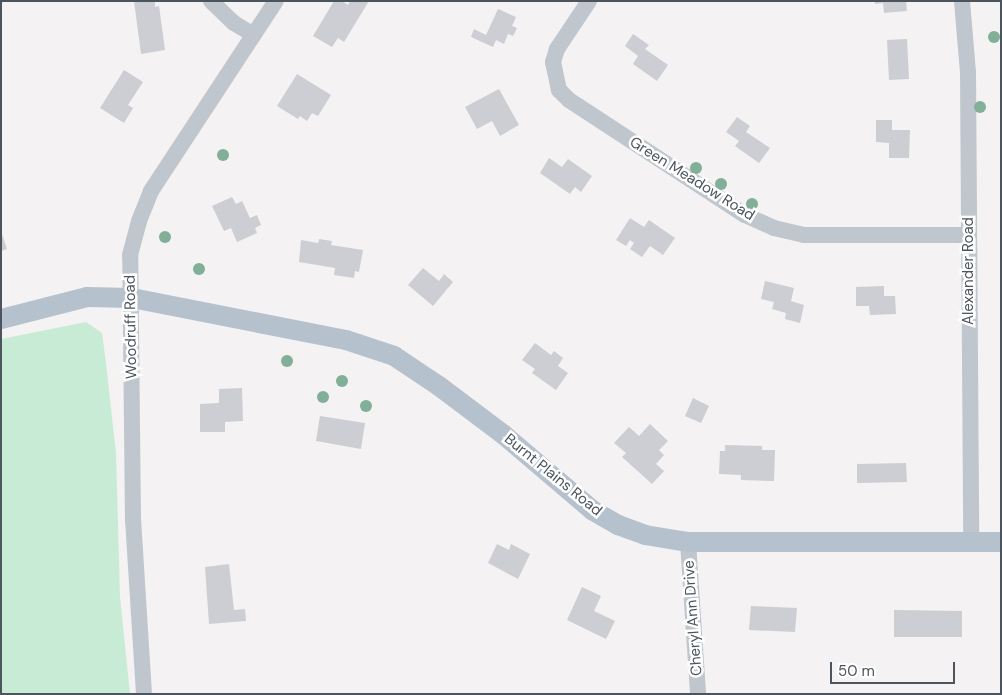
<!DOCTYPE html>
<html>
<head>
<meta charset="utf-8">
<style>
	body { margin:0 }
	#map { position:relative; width:1002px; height:695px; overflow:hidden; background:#f4f2f2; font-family:"DM Sans",sans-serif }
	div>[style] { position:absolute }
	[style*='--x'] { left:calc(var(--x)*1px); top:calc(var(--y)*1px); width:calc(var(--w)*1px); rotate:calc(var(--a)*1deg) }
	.green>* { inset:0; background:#c7ebd5 }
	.building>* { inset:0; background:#cdced4 }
	.minor>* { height:16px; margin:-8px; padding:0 8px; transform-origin:8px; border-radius:8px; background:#bfc6cd }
	.major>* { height:20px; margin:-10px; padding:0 10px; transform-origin:10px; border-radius:10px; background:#b5c1cd }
	.trees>* { width:12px; height:12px; margin:-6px; border-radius:50%; background:#81af98 }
	span { translate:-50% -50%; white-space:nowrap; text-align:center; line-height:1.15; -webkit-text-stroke:5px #fff; paint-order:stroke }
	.street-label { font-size:15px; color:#4c555d }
	.frame { position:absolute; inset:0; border:2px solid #4c555d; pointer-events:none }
	.scale { position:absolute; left:830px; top:662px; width:125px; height:22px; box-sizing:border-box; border:2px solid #4c555d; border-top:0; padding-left:6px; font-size:15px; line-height:18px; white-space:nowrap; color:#4c555d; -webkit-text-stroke:4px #fff; paint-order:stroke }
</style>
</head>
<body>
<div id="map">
	<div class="green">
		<div style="clip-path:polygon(86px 322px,102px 333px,106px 363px,116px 453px,120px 597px,130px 694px,1px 694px,1px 339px)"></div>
	</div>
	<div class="building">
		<div style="clip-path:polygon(134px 1px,155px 1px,155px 7px,159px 6px,165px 50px,141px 54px)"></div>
		<div style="clip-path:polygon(334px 1px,342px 1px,348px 5px,350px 1px,369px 1px,344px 42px,338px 38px,332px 47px,313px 36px)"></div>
		<div style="clip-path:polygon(875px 1px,906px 1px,907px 11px,884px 13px,883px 3px,875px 4px)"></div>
		<div style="clip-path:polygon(498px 9px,516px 17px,512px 26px,517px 28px,513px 36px,508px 34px,504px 44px,496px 40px,493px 47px,471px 37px,474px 29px,486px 35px)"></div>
		<div style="clip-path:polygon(633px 34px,649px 45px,645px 49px,668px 65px,657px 81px,633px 64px,638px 56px,625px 46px)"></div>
		<div style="clip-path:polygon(907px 39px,909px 79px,889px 80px,887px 40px)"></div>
		<div style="clip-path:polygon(124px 70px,143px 82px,128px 105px,133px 108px,124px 123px,100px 108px)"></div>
		<div style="clip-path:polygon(297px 74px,331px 95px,318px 116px,312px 113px,307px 121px,300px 116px,298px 119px,277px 106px)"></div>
		<div style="clip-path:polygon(499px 89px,519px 125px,500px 136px,492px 121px,477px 129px,465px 107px)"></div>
		<div style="clip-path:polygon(737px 117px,750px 126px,746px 132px,770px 148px,759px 163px,735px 146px,739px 141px,726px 132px)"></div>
		<div style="clip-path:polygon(876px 120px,892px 120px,892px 130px,910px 130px,909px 158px,889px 158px,889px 143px,876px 142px)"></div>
		<div style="clip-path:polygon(549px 158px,562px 167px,568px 159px,592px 176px,581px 192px,575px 187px,570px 194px,540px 173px)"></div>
		<div style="clip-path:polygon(232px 197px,236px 204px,242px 201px,250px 218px,257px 215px,261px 225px,255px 228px,257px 233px,237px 242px,231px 228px,224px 231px,212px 206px)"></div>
		<div style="clip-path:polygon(630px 218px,644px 227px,649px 220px,675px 238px,663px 255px,650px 246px,642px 257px,630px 249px,634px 243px,630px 240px,626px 246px,616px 240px)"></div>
		<div style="clip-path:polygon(1px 231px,7px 249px,1px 251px)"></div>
		<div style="clip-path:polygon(319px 239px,332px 241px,331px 245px,363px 250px,359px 272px,355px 271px,354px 278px,334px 275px,335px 268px,299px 262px,301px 240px,318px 243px)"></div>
		<div style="clip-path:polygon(423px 268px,439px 281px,444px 274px,453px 282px,433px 306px,408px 285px)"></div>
		<div style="clip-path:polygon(765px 281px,794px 288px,791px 301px,804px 305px,800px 323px,785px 319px,786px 313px,772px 309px,774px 302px,761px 299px)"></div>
		<div style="clip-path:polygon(884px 286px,884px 296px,895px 296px,896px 314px,870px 315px,869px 306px,856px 306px,856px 287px)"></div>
		<div style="clip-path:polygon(535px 343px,551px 355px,554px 351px,563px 358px,558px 366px,568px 373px,556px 390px,532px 373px,535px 369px,522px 360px)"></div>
		<div style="clip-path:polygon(242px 388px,243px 421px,225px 422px,225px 432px,200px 432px,200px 404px,219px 403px,219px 389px)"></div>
		<div style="clip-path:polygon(693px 398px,709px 406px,701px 423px,685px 416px)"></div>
		<div style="clip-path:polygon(320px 416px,365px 423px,361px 449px,316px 441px)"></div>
		<div style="clip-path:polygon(650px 424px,668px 441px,659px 450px,664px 455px,656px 464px,664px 471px,652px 484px,622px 457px,626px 453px,614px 443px,629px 427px,639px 436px)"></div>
		<div style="clip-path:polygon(725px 445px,762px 446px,762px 450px,775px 450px,774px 481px,741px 480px,741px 475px,719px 474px,720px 451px,725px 451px)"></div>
		<div style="clip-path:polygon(906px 463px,907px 482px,857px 483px,857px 464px)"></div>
		<div style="clip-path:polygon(497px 544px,509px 550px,511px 544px,530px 554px,518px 579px,488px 563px)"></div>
		<div style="clip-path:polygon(229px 564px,234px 610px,245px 609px,246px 621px,209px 624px,205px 567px)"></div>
		<div style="clip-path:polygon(582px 587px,601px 596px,594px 611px,615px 621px,606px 639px,567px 620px)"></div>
		<div style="clip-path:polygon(751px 606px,797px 608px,795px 632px,749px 630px)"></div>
		<div style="clip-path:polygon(894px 610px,962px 611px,962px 637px,894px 637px)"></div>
	</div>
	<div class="minor">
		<div style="--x:211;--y:1;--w:32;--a:44"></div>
		<div style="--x:234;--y:23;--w:23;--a:31"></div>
		<div style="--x:589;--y:1;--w:58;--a:123.7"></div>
		<div style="--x:557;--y:49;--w:14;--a:107"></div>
		<div style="--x:553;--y:62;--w:29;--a:78"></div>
		<div style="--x:559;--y:90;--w:14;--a:45"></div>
		<div style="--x:569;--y:100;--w:210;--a:33.2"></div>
		<div style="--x:745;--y:215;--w:32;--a:24"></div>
		<div style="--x:774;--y:228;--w:31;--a:13"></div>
		<div style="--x:804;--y:235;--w:164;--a:0"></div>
		<div style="--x:962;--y:1;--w:72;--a:85.2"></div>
		<div style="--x:968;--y:73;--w:469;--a:89.6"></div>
		<div style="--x:688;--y:542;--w:152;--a:86.2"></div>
		<div style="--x:144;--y:694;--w:173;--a:-93.6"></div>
		<div style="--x:133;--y:521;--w:266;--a:-90.6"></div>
		<div style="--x:130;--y:255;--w:35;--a:-75"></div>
		<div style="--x:139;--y:221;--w:32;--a:-68"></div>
		<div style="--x:151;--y:191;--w:227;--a:-56.7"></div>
	</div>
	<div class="major">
		<div style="--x:1;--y:319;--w:89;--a:-14.3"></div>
		<div style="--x:87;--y:297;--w:45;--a:1.3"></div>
		<div style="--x:132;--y:298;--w:218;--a:11.1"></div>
		<div style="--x:346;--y:340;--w:51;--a:18.4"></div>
		<div style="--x:394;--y:356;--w:54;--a:33.7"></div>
		<div style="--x:439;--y:386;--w:81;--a:37"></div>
		<div style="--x:504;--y:435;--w:116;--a:40.4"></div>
		<div style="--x:592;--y:510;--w:30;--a:30"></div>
		<div style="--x:618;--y:525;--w:29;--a:20"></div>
		<div style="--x:645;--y:535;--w:44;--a:9.2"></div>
		<div style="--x:688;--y:542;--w:313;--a:0"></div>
	</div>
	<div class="trees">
		<div style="left:994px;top:37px"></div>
		<div style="left:980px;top:107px"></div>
		<div style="left:223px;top:155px"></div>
		<div style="left:696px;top:168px"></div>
		<div style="left:721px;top:184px"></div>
		<div style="left:752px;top:204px"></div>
		<div style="left:165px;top:237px"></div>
		<div style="left:199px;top:269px"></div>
		<div style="left:287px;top:361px"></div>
		<div style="left:342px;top:381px"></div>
		<div style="left:323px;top:397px"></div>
		<div style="left:366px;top:406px"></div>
	</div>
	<div class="street-label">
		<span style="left:692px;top:179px;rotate:32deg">Green Meadow Road</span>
		<span style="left:969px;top:271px;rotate:-90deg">Alexander Road</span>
		<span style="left:131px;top:327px;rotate:-91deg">Woodruff Road</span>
		<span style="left:553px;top:475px;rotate:39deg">Burnt Plains Road</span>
		<span style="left:693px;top:618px;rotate:-94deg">Cheryl Ann Drive</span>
	</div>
	<div class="frame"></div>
	<div class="scale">50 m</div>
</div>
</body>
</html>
